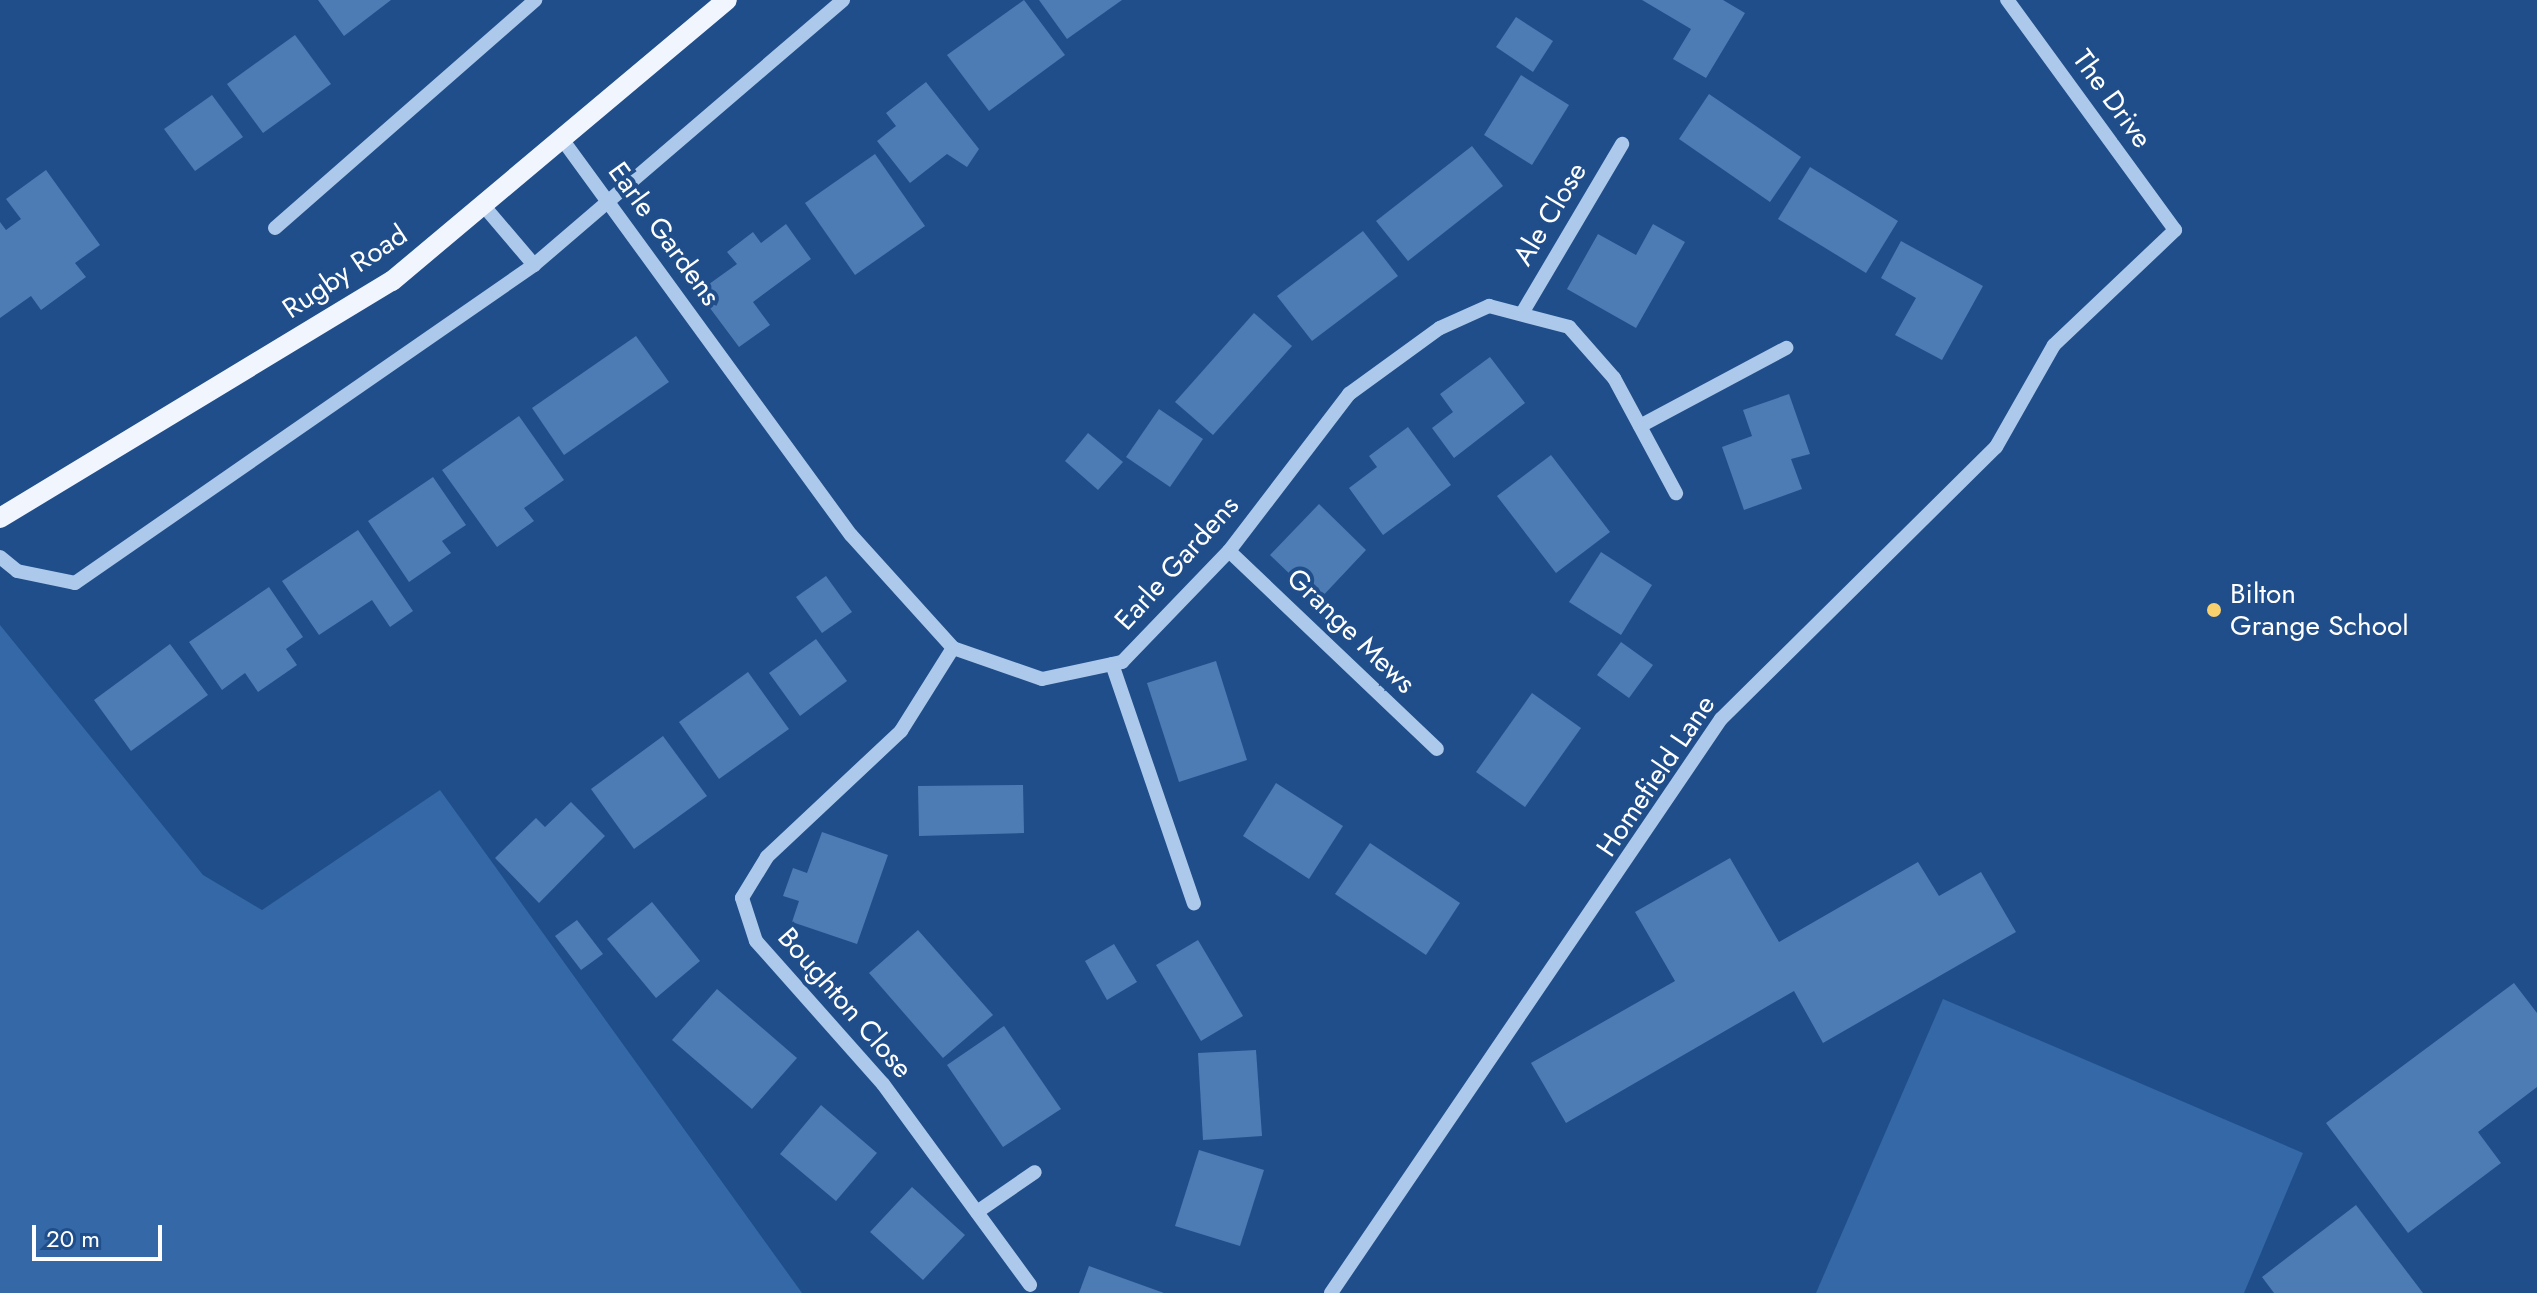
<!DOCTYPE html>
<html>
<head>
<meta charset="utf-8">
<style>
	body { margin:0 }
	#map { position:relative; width:2537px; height:1293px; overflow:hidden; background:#204e8a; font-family:Jost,sans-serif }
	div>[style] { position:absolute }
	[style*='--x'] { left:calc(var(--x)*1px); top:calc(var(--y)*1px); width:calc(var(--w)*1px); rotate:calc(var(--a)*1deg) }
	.green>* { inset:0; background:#3468a7 }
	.building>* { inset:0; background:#4d7bb3 }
	.minor>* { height:14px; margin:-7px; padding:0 7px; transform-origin:7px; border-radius:7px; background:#acc9eb }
	.major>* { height:20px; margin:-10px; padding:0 10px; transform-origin:10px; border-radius:10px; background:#f1f6fe }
	.dots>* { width:22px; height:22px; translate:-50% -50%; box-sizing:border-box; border:4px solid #204e8a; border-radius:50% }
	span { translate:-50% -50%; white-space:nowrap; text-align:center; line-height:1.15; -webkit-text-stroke:8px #204e8a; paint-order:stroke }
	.street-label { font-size:28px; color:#fff }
	.poi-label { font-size:28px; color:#fff }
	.left { translate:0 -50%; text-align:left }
	.scale { position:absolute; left:32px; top:1225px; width:130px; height:36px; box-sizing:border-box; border:4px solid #fff; border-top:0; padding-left:10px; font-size:24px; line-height:28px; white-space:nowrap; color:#fff; -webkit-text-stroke:6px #204e8a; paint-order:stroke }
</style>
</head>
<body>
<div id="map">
	<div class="green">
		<div style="clip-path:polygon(0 625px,203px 875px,262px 910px,440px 790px,802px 1293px,0 1293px)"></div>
		<div style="clip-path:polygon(1943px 999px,2303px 1153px,2244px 1293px,1816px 1293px)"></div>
	</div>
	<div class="building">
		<div style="clip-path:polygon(318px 0,391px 0,344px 36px)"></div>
		<div style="clip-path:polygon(1024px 0,1065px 55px,989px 111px,947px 55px)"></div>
		<div style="clip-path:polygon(1039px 0,1122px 0,1067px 39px)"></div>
		<div style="clip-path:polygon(1642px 0,1723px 0,1745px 13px,1706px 78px,1673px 59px,1691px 29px)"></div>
		<div style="clip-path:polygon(1516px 17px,1553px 41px,1533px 72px,1496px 47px)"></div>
		<div style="clip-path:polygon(295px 35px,331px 84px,263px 133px,227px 84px)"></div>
		<div style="clip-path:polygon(1521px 75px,1569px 105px,1532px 165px,1484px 135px)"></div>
		<div style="clip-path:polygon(926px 82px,979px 149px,967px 167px,947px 154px,910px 183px,877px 141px,896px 126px,886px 113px)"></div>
		<div style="clip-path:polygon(1709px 94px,1801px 157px,1770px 202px,1679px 139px)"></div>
		<div style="clip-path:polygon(212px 95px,243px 137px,195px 171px,164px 129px)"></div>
		<div style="clip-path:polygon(1472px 146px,1503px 186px,1408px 261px,1376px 221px)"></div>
		<div style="clip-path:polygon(875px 154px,925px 226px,855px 275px,805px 203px)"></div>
		<div style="clip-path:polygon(1810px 167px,1898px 221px,1866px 273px,1778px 219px)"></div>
		<div style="clip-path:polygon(46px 170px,100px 245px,75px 263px,86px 277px,41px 310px,31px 296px,0 318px,0 222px,6px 230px,21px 219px,6px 199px)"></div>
		<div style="clip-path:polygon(786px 224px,811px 259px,753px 302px,770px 325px,739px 347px,698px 292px,737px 264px,727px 252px,753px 232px,761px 243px)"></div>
		<div style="clip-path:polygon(1653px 224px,1685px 242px,1636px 328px,1567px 289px,1598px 234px,1636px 255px)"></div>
		<div style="clip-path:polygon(1363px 231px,1398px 276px,1312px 341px,1277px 296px)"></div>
		<div style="clip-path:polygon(1901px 241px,1983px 286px,1942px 360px,1895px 335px,1916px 298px,1881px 278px)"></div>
		<div style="clip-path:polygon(1254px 313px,1292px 346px,1213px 435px,1175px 402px)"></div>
		<div style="clip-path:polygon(636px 336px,669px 382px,564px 455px,532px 408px)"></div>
		<div style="clip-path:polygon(1490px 357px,1525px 403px,1454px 458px,1432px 428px,1453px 412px,1440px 394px)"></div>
		<div style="clip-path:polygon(1789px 394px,1810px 454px,1791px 459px,1802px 489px,1744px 510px,1722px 447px,1752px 436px,1743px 410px)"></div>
		<div style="clip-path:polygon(1159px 409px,1203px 439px,1170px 487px,1126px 457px)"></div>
		<div style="clip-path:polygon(519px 416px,564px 480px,524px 508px,534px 521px,497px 547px,442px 470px)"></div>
		<div style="clip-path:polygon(1408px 427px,1451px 485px,1383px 535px,1349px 488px,1377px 467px,1369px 456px)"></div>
		<div style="clip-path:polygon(1088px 433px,1123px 462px,1098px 490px,1065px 461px)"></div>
		<div style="clip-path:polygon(1551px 455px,1610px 532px,1556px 573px,1497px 496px)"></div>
		<div style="clip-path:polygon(433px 477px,466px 525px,442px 541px,451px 553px,409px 582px,368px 521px)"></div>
		<div style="clip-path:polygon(1319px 504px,1366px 550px,1318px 601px,1270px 555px)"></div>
		<div style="clip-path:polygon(358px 530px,413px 611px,390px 627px,372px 600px,319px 635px,282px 581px)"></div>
		<div style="clip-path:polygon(1601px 552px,1652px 585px,1621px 635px,1569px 602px)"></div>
		<div style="clip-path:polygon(826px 576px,852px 612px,822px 633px,796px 597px)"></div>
		<div style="clip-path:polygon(269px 587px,303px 637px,286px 649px,297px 665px,258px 692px,245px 673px,222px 690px,189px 642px)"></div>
		<div style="clip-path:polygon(816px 639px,847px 681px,800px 716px,769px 673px)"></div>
		<div style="clip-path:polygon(1621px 642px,1653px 665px,1629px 698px,1597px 675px)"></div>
		<div style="clip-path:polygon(170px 644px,208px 695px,131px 751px,94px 700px)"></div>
		<div style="clip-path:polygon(1216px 661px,1247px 760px,1179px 782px,1147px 683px)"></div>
		<div style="clip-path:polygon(748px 672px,789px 729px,719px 779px,679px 722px)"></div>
		<div style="clip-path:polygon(1532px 693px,1581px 728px,1525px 807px,1476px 772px)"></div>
		<div style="clip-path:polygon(663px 736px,707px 796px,634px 849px,591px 789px)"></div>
		<div style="clip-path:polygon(1276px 783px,1343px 826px,1309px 879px,1243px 836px)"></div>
		<div style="clip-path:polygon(1023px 785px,1024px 833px,919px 836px,918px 786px)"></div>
		<div style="clip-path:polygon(571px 802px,605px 836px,539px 903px,495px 858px,536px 818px,545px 827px)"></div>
		<div style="clip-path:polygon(822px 832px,888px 855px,857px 944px,792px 922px,799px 901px,783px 896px,793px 868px,807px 873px)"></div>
		<div style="clip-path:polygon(1370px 843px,1460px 903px,1426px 955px,1335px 894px)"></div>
		<div style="clip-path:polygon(1730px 858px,1779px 942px,1918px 862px,1939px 896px,1981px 872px,2016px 932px,1823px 1043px,1794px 991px,1566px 1123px,1531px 1063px,1675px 981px,1635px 912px)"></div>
		<div style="clip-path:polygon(652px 902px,700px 961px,656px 998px,607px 939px)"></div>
		<div style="clip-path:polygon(577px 920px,603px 954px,581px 970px,555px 936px)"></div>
		<div style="clip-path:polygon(918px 930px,993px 1015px,943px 1058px,869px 973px)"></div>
		<div style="clip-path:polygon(1198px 940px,1243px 1016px,1201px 1041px,1156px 965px)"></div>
		<div style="clip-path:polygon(1114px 944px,1137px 982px,1107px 1000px,1085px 961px)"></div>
		<div style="clip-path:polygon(2514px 983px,2537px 1013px,2537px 1087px,2478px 1132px,2501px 1163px,2408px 1233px,2326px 1123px)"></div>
		<div style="clip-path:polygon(717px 989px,797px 1058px,752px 1109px,672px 1040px)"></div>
		<div style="clip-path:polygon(1004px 1026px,1061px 1109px,1003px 1147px,947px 1065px)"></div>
		<div style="clip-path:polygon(1256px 1050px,1262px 1136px,1203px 1140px,1198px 1053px)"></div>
		<div style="clip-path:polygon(821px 1105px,877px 1153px,836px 1201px,780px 1154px)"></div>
		<div style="clip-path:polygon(1199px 1150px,1264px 1170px,1240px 1246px,1175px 1226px)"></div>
		<div style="clip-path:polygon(912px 1187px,965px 1235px,923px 1280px,870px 1232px)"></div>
		<div style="clip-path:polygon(2356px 1205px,2423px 1293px,2274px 1293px,2262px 1277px)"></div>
		<div style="clip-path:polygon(1089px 1266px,1164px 1293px,1079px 1293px)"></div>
	</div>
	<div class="minor">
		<div style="--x:562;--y:139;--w:490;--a:53.9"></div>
		<div style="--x:851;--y:535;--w:152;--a:47.9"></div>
		<div style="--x:953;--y:648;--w:94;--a:19.2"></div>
		<div style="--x:1042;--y:679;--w:82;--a:-12"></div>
		<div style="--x:1122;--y:662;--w:154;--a:-46.1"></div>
		<div style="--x:1229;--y:551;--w:198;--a:-52.6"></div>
		<div style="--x:1349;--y:394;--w:112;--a:-36"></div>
		<div style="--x:1440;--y:328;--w:54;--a:-24.2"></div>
		<div style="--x:1489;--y:306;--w:83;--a:14.7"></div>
		<div style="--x:1569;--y:327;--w:68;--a:48.6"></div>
		<div style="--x:1614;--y:378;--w:131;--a:61.7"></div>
		<div style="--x:483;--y:205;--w:79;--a:49.6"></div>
		<div style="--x:275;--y:228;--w:346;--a:-41.2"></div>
		<div style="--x:1524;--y:310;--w:193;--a:-59.4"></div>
		<div style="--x:1640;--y:426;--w:166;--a:-28.1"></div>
		<div style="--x:1229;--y:551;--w:287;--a:43.6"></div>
		<div style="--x:0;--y:557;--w:22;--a:39"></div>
		<div style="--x:17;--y:571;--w:59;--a:11.7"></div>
		<div style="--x:75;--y:583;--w:558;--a:-34.71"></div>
		<div style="--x:534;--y:265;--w:407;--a:-40.6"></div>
		<div style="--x:953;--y:648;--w:98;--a:122.1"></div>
		<div style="--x:901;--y:731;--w:184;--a:136.8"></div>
		<div style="--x:767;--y:857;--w:48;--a:121.4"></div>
		<div style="--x:742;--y:898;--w:45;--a:72"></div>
		<div style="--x:756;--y:941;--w:191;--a:48.4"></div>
		<div style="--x:883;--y:1084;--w:249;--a:53.8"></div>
		<div style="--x:1112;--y:664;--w:253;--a:71.1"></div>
		<div style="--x:977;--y:1212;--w:70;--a:-34.6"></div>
		<div style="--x:1331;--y:1293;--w:694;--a:-55.81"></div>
		<div style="--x:1721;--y:719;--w:387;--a:-44.7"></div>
		<div style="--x:1996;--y:447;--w:117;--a:-60.4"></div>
		<div style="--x:2054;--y:345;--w:167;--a:-43.5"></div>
		<div style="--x:2175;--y:230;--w:285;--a:-126.1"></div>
	</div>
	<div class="major">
		<div style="--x:0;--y:518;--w:458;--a:-31.2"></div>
		<div style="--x:392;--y:281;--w:437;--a:-40"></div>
	</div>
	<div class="dots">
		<div style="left:2214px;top:610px;background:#f8d06d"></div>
	</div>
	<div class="street-label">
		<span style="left:2112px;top:99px;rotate:54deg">The Drive</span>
		<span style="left:1550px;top:214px;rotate:-59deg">Ale Close</span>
		<span style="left:664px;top:234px;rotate:54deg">Earle Gardens</span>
		<span style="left:345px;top:272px;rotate:-34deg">Rugby Road</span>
		<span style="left:1177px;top:563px;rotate:-48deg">Earle Gardens</span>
		<span style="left:1351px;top:631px;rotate:44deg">Grange Mews</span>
		<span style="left:1656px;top:776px;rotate:-56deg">Homefield Lane</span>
		<span style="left:845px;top:1003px;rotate:49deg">Boughton Close</span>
	</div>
	<div class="poi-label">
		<span class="left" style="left:2230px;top:610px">Bilton<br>Grange School</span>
	</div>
	<div class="scale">20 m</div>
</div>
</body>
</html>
